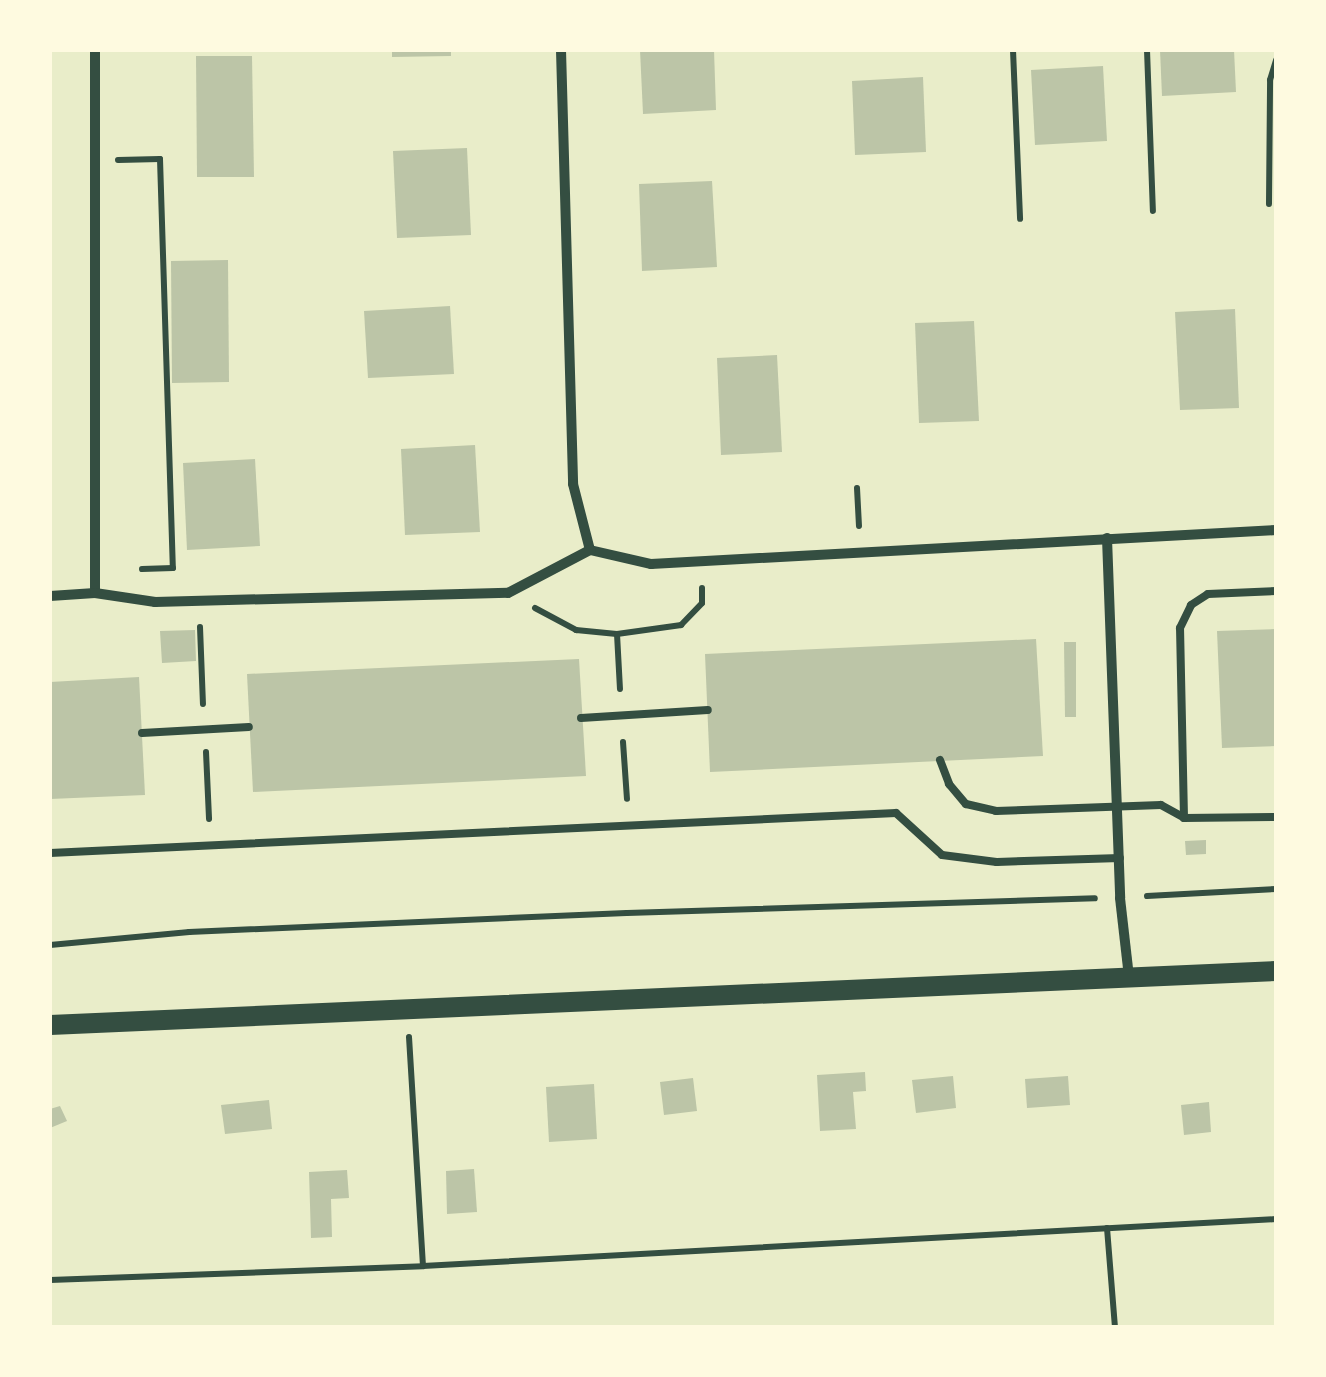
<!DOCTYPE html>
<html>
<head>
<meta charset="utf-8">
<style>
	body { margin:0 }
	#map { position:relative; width:1326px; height:1377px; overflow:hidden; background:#e9edc9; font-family:"Public Sans",sans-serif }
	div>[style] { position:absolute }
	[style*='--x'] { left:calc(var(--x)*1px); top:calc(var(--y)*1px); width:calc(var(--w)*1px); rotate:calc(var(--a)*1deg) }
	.building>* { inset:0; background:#bcc5a7 }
	.path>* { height:6px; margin:-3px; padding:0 3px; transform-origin:3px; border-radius:3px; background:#344e41 }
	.service>* { height:8px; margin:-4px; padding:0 4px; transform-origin:4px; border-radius:4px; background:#344e41 }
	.minor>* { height:10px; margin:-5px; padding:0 5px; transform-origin:5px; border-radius:5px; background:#344e41 }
	.secondary>* { height:20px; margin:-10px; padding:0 10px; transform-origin:10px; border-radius:10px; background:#344e41 }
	span { translate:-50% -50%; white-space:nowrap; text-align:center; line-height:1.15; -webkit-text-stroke:10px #fefae0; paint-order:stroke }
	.frame { position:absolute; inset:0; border:52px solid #fefae0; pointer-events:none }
</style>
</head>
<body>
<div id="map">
	<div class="building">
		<div style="clip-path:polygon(392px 50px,451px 50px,451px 56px,392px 57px)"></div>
		<div style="clip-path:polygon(640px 50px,714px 50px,716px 110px,643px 114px)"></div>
		<div style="clip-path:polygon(1160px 50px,1234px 50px,1236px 92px,1162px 96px)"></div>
		<div style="clip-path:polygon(196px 56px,252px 56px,254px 177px,197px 177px)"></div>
		<div style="clip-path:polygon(1103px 66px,1107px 141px,1035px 145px,1031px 70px)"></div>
		<div style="clip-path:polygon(923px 77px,926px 152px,855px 155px,852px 81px)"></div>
		<div style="clip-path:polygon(467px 148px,471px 235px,397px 238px,393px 151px)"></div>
		<div style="clip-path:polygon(712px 181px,717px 267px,642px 271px,639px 184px)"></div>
		<div style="clip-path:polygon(228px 260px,229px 382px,172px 383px,171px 261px)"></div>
		<div style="clip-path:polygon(450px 306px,454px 374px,368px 378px,364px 311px)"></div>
		<div style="clip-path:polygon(1235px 309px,1239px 408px,1180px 410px,1175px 312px)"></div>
		<div style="clip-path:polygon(974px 321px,979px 421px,919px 423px,915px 323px)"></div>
		<div style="clip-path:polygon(777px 355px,782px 452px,721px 455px,717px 358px)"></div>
		<div style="clip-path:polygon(475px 445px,480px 532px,405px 535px,401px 449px)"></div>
		<div style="clip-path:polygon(255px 459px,260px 546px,187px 550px,183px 463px)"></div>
		<div style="clip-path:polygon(1276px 629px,1276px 746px,1222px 748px,1217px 631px)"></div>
		<div style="clip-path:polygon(195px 630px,196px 661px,162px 663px,160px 631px)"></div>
		<div style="clip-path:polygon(1036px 639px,1043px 756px,710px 772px,705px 654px)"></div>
		<div style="clip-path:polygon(1064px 642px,1076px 642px,1076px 717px,1065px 717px)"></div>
		<div style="clip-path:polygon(579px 659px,586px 776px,253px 792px,247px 674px)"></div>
		<div style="clip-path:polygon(139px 677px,145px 795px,50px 799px,50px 682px)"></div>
		<div style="clip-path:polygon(1206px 840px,1206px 854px,1186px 855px,1185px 841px)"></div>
		<div style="clip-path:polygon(865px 1072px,866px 1091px,853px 1092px,856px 1129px,820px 1131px,817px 1075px)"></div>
		<div style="clip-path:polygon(953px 1076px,956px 1108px,916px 1113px,912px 1080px)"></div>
		<div style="clip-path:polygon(1068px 1076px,1070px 1105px,1027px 1108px,1025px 1079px)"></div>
		<div style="clip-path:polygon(693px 1078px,697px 1111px,664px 1115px,660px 1082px)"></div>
		<div style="clip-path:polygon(594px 1084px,597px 1139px,549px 1142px,546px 1087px)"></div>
		<div style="clip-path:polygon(269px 1100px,272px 1129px,225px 1134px,221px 1105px)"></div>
		<div style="clip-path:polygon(1209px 1102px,1211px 1132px,1184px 1135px,1181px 1105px)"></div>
		<div style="clip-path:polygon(60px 1106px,67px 1121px,50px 1128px,50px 1109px)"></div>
		<div style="clip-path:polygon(474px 1169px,477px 1212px,447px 1214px,446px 1171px)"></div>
		<div style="clip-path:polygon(347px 1170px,349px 1198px,331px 1199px,332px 1237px,311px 1238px,309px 1172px)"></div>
	</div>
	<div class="path">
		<div style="--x:1013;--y:50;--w:169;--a:87.6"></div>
		<div style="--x:1147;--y:50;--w:161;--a:87.9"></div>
		<div style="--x:118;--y:160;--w:42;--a:-1.4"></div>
		<div style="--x:160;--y:159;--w:409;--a:88.2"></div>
		<div style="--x:173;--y:568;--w:31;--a:178"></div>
		<div style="--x:1269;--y:204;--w:124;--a:-89.5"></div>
		<div style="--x:1270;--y:80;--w:21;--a:-73"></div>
		<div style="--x:857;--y:488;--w:38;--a:87"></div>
		<div style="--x:535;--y:608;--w:47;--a:28.2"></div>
		<div style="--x:576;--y:630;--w:41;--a:5.6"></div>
		<div style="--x:617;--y:634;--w:65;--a:-8"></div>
		<div style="--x:681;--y:625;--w:30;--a:-46"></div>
		<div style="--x:702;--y:603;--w:15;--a:-90"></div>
		<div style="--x:200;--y:627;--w:77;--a:87.8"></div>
		<div style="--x:617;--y:634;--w:55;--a:86.9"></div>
		<div style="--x:623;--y:742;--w:57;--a:86"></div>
		<div style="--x:206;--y:752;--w:67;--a:87.4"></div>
		<div style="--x:1147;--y:896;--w:129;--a:-3.1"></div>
		<div style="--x:50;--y:945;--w:140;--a:-5.3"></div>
		<div style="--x:189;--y:932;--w:438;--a:-2.5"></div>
		<div style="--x:627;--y:913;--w:468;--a:-1.8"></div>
		<div style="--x:409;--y:1037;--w:229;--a:86.5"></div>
		<div style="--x:1107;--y:1228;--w:99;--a:85.4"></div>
		<div style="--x:50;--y:1280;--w:373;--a:-2.1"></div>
		<div style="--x:423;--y:1266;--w:854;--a:-3.15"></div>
	</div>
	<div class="service">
		<div style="--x:581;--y:718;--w:127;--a:-3.6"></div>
		<div style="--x:142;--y:733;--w:107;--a:-3.2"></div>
		<div style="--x:940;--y:760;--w:26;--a:69"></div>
		<div style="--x:949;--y:784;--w:26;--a:50"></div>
		<div style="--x:966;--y:804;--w:31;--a:13"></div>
		<div style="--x:996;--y:811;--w:165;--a:-2.1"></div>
		<div style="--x:1161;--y:805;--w:26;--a:29"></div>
		<div style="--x:1184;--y:818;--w:92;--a:-0.6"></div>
		<div style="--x:1184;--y:818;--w:190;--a:-91.2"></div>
		<div style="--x:1180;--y:628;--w:25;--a:-64"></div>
		<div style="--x:1191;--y:605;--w:20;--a:-33"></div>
		<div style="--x:1208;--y:594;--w:68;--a:-2.5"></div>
		<div style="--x:50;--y:853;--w:847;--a:-2.71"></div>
		<div style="--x:896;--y:813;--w:62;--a:42.4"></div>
		<div style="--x:942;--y:855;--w:55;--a:7.3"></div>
		<div style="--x:997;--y:862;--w:123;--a:-1.9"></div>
	</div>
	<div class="minor">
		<div style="--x:95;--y:50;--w:543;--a:90"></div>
		<div style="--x:561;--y:50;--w:434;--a:88.4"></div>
		<div style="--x:573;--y:484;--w:68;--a:75.6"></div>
		<div style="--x:1107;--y:538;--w:360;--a:87.9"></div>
		<div style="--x:1120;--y:898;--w:80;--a:83.5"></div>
		<div style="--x:590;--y:550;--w:63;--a:12.9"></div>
		<div style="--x:651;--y:564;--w:626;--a:-3.11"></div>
		<div style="--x:50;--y:596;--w:45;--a:-3.8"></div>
		<div style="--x:95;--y:593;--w:61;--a:8.5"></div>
		<div style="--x:155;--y:602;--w:353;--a:-1.5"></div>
		<div style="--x:508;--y:593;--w:93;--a:-27.7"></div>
	</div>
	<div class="secondary">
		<div style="--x:50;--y:1025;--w:1227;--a:-2.52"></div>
	</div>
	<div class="frame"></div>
</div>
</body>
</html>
